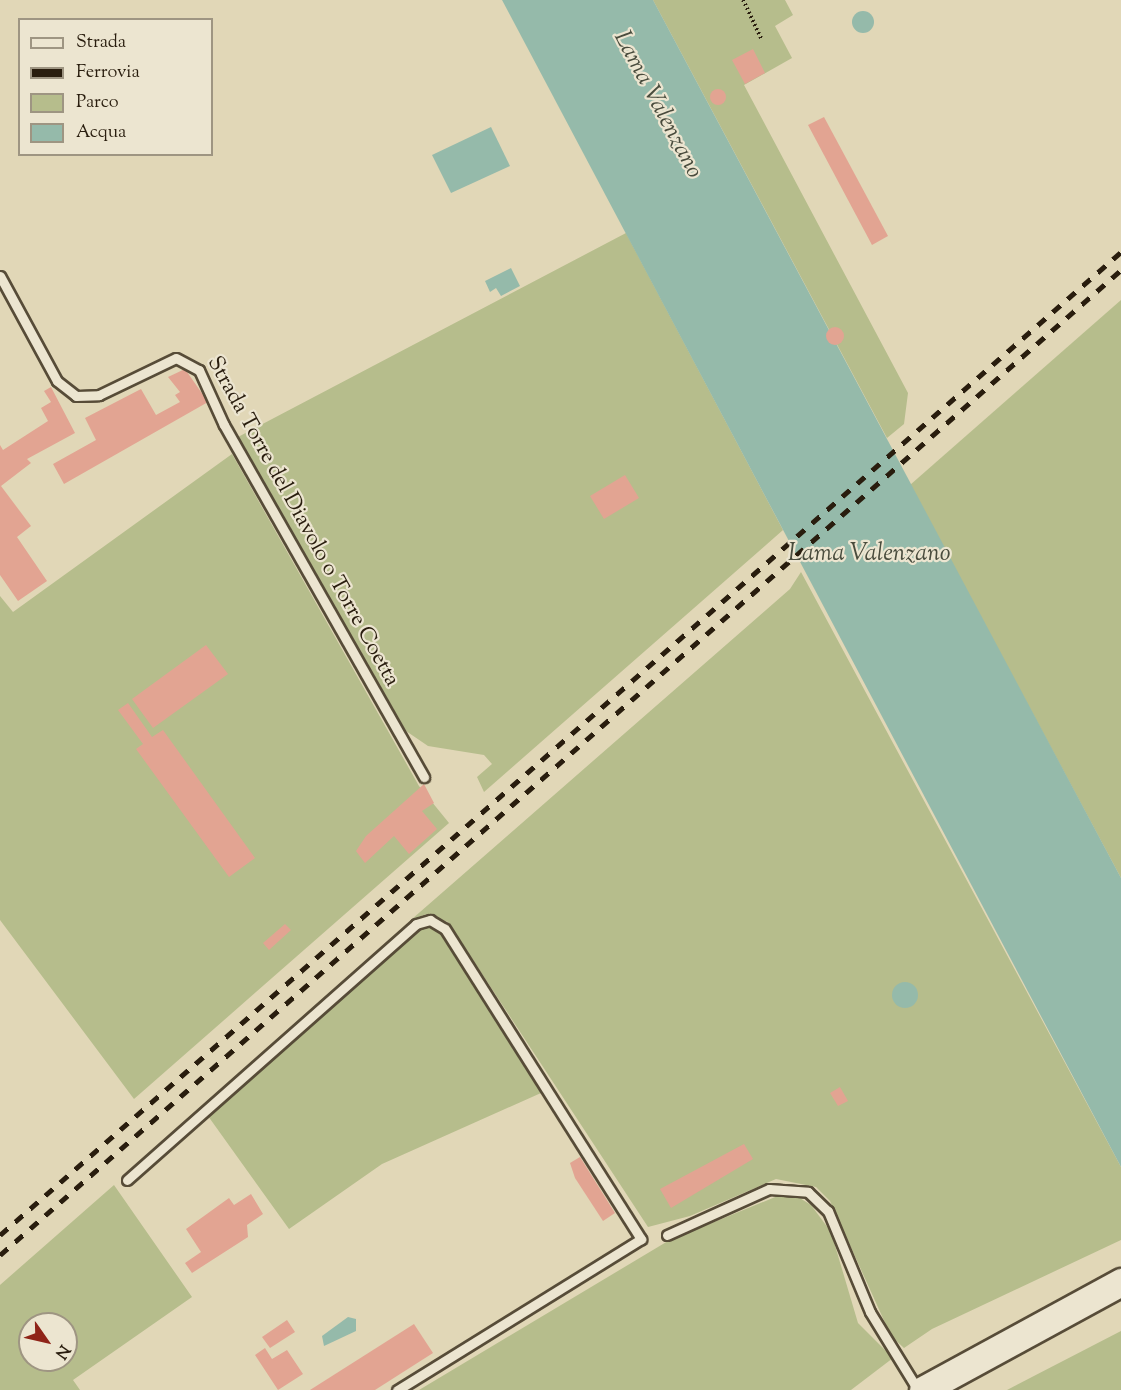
<!DOCTYPE html>
<html>
<head>
<meta charset="utf-8">
<style>
	body { margin:0 }
	#map { position:relative; width:1121px; height:1390px; overflow:hidden; background:#e1d7b7; font-family:"Sorts Mill Goudy",serif }
	div>[style] { position:absolute }
	[style*='--x'] { left:calc(var(--x)*1px); top:calc(var(--y)*1px); width:calc(var(--w)*1px); rotate:calc(var(--a)*1deg) }
	.green>* { inset:0; background:#b6bd8c }
	.water>* { inset:0; background:#95baaa }
	.round { border-radius:50% }
	.building>* { inset:0; background:#e2a492 }
	.path>* { height:4px; margin-top:-2px; transform-origin:0; background:repeating-linear-gradient(90deg,#291d0e 0 1.5px,transparent 0 4.5px) }
	.roads { filter:drop-shadow(2px 0 #574c38) drop-shadow(-2px 0 #574c38) drop-shadow(0 2px #574c38) drop-shadow(0 -2px #574c38) }
	.service>* { height:9px; margin:-4.5px; padding:0 4.5px; transform-origin:4.5px; border-radius:4.5px; background:#ece5d0 }
	.secondary>* { height:27px; margin:-13.5px; padding:0 13.5px; transform-origin:13.5px; border-radius:13.5px; background:#ece5d0 }
	.rail>* { height:4.5px; margin-top:-2.25px; transform-origin:0; background:repeating-linear-gradient(90deg,#291d0e 0 10px,transparent 0 20px) }
	span { translate:-50% -50%; white-space:nowrap; text-align:center; line-height:1.15; -webkit-text-stroke:4.5px #ece5d0; paint-order:stroke }
	.street-label { font-size:22px; color:#291d0e }
	.water-label { font-size:24px; color:#494c3d; font-style:italic }
	.legend { position:absolute; left:18px; top:18px; width:195px; height:138px; box-sizing:border-box; background:#ece5d0; border:2px solid #9e9582; margin:0; padding:8px 10px; list-style:none; font-size:18px; color:#291d0e }
	.legend li { display:flex; align-items:center; gap:12px; height:30px }
	.legend b { width:30px; border:2px solid #9e9582 }
	.north { position:absolute; left:18px; top:1312px; width:60px; height:60px; box-sizing:border-box; background:#ece5d0; border:2px solid #9e9582; border-radius:50%; rotate:124deg; font-size:16px; font-weight:700; line-height:24px; text-align:center; color:#291d0e }
	.north::after { content:''; display:block; margin:auto; width:21px; height:27px; background:#8f2418; clip-path:polygon(50% 0,100% 100%,50% 72%,0 100%) }
</style>
</head>
<body>
<div id="map">
	<div class="green">
		<div style="clip-path:polygon(653px 0,785px 0,793px 15px,775px 26px,792px 58px,744px 85px,908px 393px,904px 424px,887px 438px)"></div>
		<div style="clip-path:polygon(626px 233px,783px 530px,484px 792px,477px 777px,492px 764px,484px 755px,428px 746px,406px 731px,238px 437px)"></div>
		<div style="clip-path:polygon(1121px 300px,1121px 878px,910px 485px)"></div>
		<div style="clip-path:polygon(232px 454px,419px 786px,449px 823px,134px 1099px,0 920px,0 596px,13px 612px)"></div>
		<div style="clip-path:polygon(801px 572px,1121px 1167px,1121px 1240px,932px 1329px,904px 1348px,891px 1336px,830px 1201px,816px 1187px,776px 1179px,690px 1216px,648px 1227px,448px 922px,427px 914px,412px 919px,790px 589px)"></div>
		<div style="clip-path:polygon(431px 927px,438px 930px,541px 1093px,382px 1164px,289px 1229px,208px 1116px,419px 928px)"></div>
		<div style="clip-path:polygon(evenodd,114px 1185px,192px 1297px,73px 1380px,80px 1390px,0 1390px,0 1285px,114px 1185px,30px 1324px,66px 1324px,66px 1360px,30px 1360px,30px 1324px)"></div>
		<div style="clip-path:polygon(780px 1195px,795px 1195px,811px 1205px,831px 1232px,858px 1323px,893px 1358px,851px 1390px,419px 1390px,668px 1241px)"></div>
		<div style="clip-path:polygon(1121px 1331px,1121px 1390px,1007px 1390px)"></div>
	</div>
	<div class="water">
		<div style="clip-path:polygon(502px 0,653px 0,1121px 878px,1121px 1167px)"></div>
		<div class="round" style="left:852px;top:11px;width:22px;height:22px"></div>
		<div style="clip-path:polygon(491px 127px,510px 166px,451px 193px,432px 155px)"></div>
		<div style="clip-path:polygon(511px 268px,520px 286px,501px 296px,496px 288px,490px 292px,485px 281px)"></div>
		<div class="round" style="left:892px;top:982px;width:26px;height:26px"></div>
		<div style="clip-path:polygon(348px 1317px,356px 1319px,356px 1331px,324px 1346px,322px 1336px)"></div>
	</div>
	<div class="building">
		<div style="clip-path:polygon(753px 49px,765px 73px,745px 84px,732px 60px)"></div>
		<div class="round" style="left:710px;top:89px;width:16px;height:16px"></div>
		<div style="clip-path:polygon(824px 117px,888px 236px,872px 245px,808px 125px)"></div>
		<div class="round" style="left:826px;top:327px;width:18px;height:18px"></div>
		<div style="clip-path:polygon(185px 369px,208px 402px,64px 484px,53px 464px,96px 440px,85px 418px,141px 389px,156px 415px,180px 402px,175px 395px,180px 392px,168px 377px)"></div>
		<div style="clip-path:polygon(51px 387px,75px 433px,27px 459px,31px 463px,1px 486px,31px 526px,17px 537px,47px 581px,18px 601px,0 575px,0 445px,3px 450px,48px 421px,41px 408px,51px 402px,44px 391px)"></div>
		<div style="clip-path:polygon(625px 475px,639px 498px,604px 519px,590px 496px)"></div>
		<div style="clip-path:polygon(206px 645px,228px 674px,153px 728px,132px 699px)"></div>
		<div style="clip-path:polygon(128px 703px,152px 737px,163px 730px,255px 858px,229px 877px,136px 749px,143px 744px,118px 710px)"></div>
		<div style="clip-path:polygon(424px 784px,434px 803px,422px 811px,437px 829px,409px 854px,394px 836px,365px 863px,356px 851px,366px 836px)"></div>
		<div style="clip-path:polygon(285px 924px,291px 930px,269px 950px,263px 943px)"></div>
		<div style="clip-path:polygon(840px 1087px,848px 1101px,838px 1106px,830px 1093px)"></div>
		<div style="clip-path:polygon(744px 1144px,753px 1159px,671px 1208px,660px 1189px)"></div>
		<div style="clip-path:polygon(580px 1157px,615px 1213px,603px 1221px,575px 1178px,570px 1163px)"></div>
		<div style="clip-path:polygon(251px 1194px,263px 1214px,247px 1225px,248px 1237px,192px 1273px,185px 1263px,201px 1252px,186px 1229px,229px 1198px,234px 1205px)"></div>
		<div style="clip-path:polygon(287px 1320px,295px 1332px,270px 1348px,262px 1337px)"></div>
		<div style="clip-path:polygon(414px 1324px,433px 1353px,375px 1390px,310px 1390px)"></div>
		<div style="clip-path:polygon(265px 1348px,272px 1359px,287px 1350px,303px 1374px,278px 1390px,255px 1355px)"></div>
	</div>
	<div class="path">
		<div style="--x:743;--y:0;--w:44;--a:64.6"></div>
	</div>
	<div class="roads">
		<div class="service">
			<div style="--x:0;--y:276;--w:119;--a:61.5"></div>
			<div style="--x:57;--y:381;--w:24;--a:38"></div>
			<div style="--x:76;--y:396;--w:23;--a:-2"></div>
			<div style="--x:99;--y:395;--w:85;--a:-25.7"></div>
			<div style="--x:176;--y:358;--w:26;--a:28"></div>
			<div style="--x:199;--y:370;--w:60;--a:65.6"></div>
			<div style="--x:224;--y:425;--w:405;--a:60.4"></div>
			<div style="--x:127;--y:1180;--w:386;--a:-41.5"></div>
			<div style="--x:416;--y:924;--w:15;--a:-16"></div>
			<div style="--x:430;--y:920;--w:17;--a:31"></div>
			<div style="--x:445;--y:929;--w:367;--a:57.7"></div>
			<div style="--x:641;--y:1239;--w:287;--a:148.2"></div>
			<div style="--x:667;--y:1235;--w:112;--a:-24.3"></div>
			<div style="--x:769;--y:1189;--w:39;--a:4"></div>
			<div style="--x:808;--y:1192;--w:28;--a:44"></div>
			<div style="--x:828;--y:1211;--w:109;--a:67.4"></div>
			<div style="--x:870;--y:1312;--w:92;--a:58.4"></div>
		</div>
		<div class="secondary">
			<div style="--x:923;--y:1390;--w:226;--a:-28.6"></div>
		</div>
	</div>
	<div class="rail">
		<div style="--x:0;--y:1235;--w:1491;--a:-41.25"></div>
		<div style="--x:0;--y:1255;--w:1492;--a:-41.31"></div>
	</div>
	<div class="street-label">
		<span style="left:302px;top:522px;rotate:61deg">Strada Torre del Diavolo o Torre Coetta</span>
	</div>
	<div class="water-label">
		<span style="left:657px;top:105px;rotate:62deg">Lama Valenzano</span>
		<span style="left:869px;top:555px">Lama Valenzano</span>
	</div>
	<ul class="legend">
	<li><b style="height:8px;background:#ece5d0"></b>Strada</li>
	<li><b style="height:8px;background:#291d0e"></b>Ferrovia</li>
	<li><b style="height:16px;background:#b6bd8c"></b>Parco</li>
	<li><b style="height:16px;background:#95baaa"></b>Acqua</li>
	</ul>
	<div class="north">N</div>
</div>
</body>
</html>
